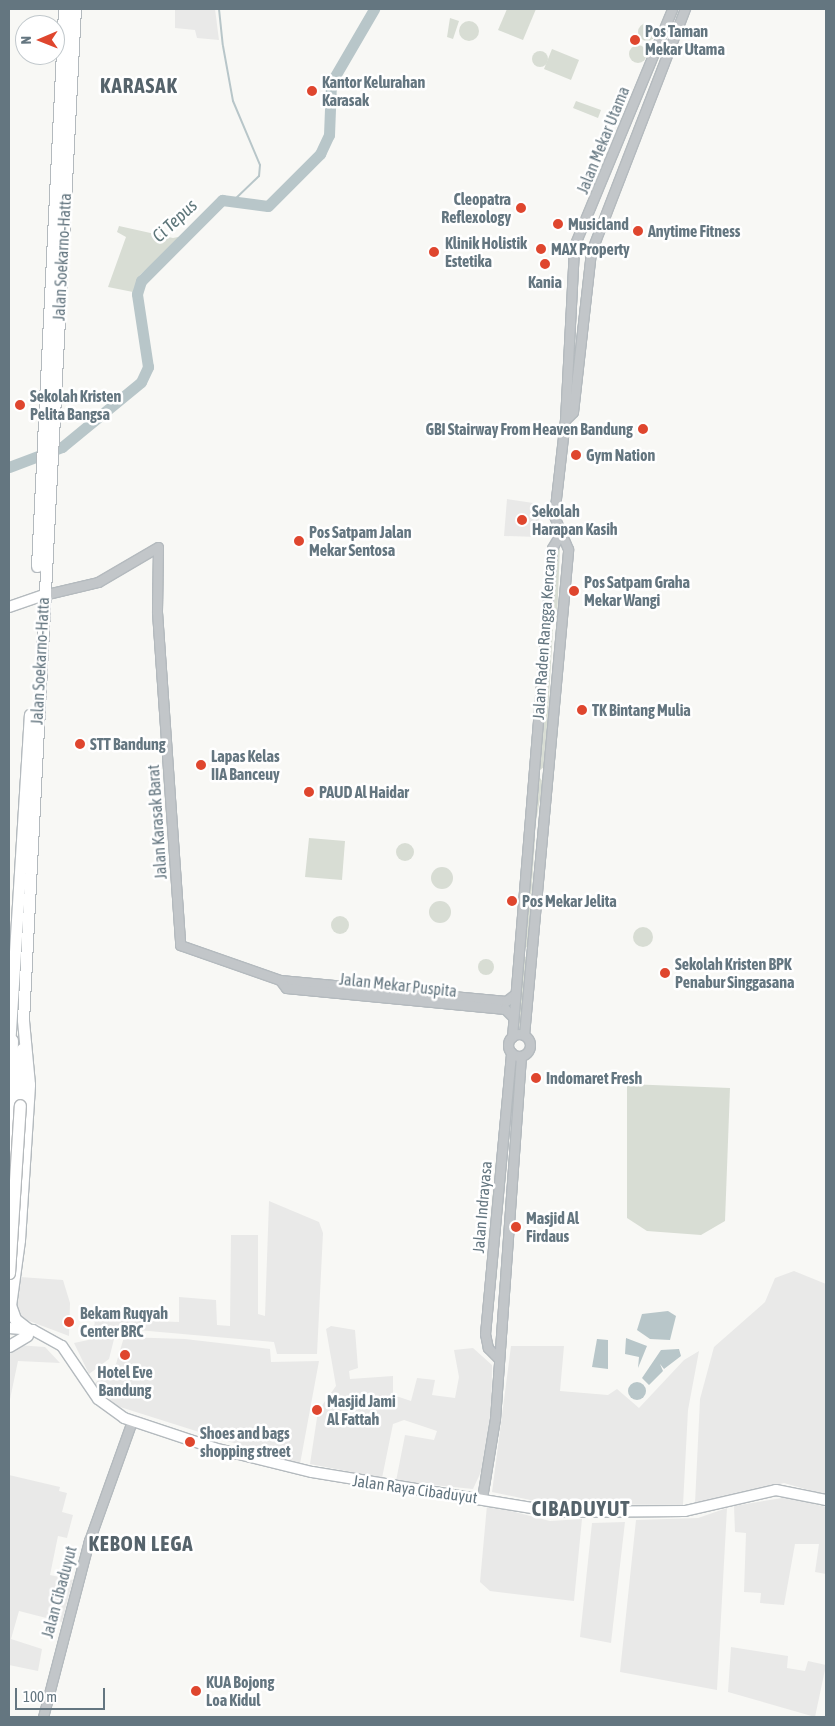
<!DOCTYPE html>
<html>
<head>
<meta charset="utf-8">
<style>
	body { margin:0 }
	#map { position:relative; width:835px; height:1726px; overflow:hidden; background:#f8f8f5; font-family:"Asap Condensed",sans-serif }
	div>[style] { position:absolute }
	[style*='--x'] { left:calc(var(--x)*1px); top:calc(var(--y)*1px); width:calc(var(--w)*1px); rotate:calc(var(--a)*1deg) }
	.built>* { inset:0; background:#e9e9e8 }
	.green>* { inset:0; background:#d8ddd4 }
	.round { border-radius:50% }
	.water>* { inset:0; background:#b8c6c9 }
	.stream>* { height:2px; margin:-1px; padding:0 1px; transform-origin:1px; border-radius:1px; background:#b8c6c9 }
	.river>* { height:11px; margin:-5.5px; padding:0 5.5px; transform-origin:5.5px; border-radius:5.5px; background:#b8c6c9 }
	.roads { filter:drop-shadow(1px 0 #b4babe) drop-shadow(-1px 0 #b4babe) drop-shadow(0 1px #b4babe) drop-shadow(0 -1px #b4babe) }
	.tertiary>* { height:9px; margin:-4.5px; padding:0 4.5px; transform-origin:4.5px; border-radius:4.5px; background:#c2c6c9 }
	.tertiary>.ring { margin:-4.5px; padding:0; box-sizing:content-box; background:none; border:9px solid #c2c6c9; border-radius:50% }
	.secondary>* { height:10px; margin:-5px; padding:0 5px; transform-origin:5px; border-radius:5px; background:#fff }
	.trunk>* { height:11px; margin:-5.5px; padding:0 5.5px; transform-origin:5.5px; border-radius:5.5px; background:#fff }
	.bridges { filter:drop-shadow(1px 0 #b5b9bc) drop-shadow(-1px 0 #b5b9bc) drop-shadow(0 1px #b5b9bc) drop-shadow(0 -1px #b5b9bc) }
	.trunk-bridge>* { height:11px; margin:-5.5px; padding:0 5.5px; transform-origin:5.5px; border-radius:5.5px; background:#fff }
	.dots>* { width:14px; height:14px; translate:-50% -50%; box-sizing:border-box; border:2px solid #fff; border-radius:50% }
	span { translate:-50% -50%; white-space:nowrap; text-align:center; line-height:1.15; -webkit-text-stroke:5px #fff; paint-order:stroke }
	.poi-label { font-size:16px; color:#647680; font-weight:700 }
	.left { translate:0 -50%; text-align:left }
	.right { translate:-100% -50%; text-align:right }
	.street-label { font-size:16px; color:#647680 }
	.water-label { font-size:18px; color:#5e767a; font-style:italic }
	.district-label { font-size:21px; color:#55636b; font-weight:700; letter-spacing:1px }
	.frame { position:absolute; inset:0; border:10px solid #647680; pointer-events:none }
	.north { position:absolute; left:15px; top:15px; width:50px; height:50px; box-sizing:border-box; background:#fff; border:1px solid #c1c8cc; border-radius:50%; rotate:269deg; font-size:14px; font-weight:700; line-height:20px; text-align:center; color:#647680 }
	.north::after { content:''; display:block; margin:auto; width:18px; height:22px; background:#df462e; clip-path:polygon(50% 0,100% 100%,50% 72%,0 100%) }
	.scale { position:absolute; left:15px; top:1688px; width:90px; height:22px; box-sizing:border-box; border:2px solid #647680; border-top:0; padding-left:6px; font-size:15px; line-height:18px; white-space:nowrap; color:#647680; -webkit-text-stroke:4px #fff; paint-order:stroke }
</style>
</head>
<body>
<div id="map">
	<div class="built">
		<div style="clip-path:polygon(175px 9px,215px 9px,219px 40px,197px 38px,195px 30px,175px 28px)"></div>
		<div style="clip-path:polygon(507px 499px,540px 504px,538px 537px,504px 536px)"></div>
		<div style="clip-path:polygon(269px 1201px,319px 1222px,323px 1233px,317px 1354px,277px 1354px,274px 1342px,126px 1329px,116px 1331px,109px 1359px,89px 1374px,74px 1343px,93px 1339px,95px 1319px,179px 1322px,179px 1297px,216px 1300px,217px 1325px,230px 1326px,231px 1235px,258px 1235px,258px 1314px,265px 1316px)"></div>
		<div style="clip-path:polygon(794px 1271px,826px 1284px,826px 1495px,784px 1483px,695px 1503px,700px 1399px,714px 1347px,765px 1302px,775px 1278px)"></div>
		<div style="clip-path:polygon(20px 1277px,63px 1280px,70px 1303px,69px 1336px,16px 1316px)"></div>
		<div style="clip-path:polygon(331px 1326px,355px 1330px,358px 1368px,349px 1371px,350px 1379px,393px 1376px,393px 1395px,411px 1401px,417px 1378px,435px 1380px,432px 1395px,455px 1398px,459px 1377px,454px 1350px,473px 1348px,492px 1365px,491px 1450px,473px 1489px,396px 1481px,405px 1435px,434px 1440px,437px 1431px,404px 1420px,393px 1424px,382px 1478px,310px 1464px,318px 1411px,336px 1386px,326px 1329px)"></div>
		<div style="clip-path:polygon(124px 1337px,185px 1339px,270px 1349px,271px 1362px,319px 1361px,300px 1464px,117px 1406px,94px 1384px,116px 1364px)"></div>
		<div style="clip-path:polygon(17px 1345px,45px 1347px,60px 1363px,18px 1361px,9px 1404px,9px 1353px)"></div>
		<div style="clip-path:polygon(511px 1346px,564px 1346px,560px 1391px,608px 1395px,617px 1389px,639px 1408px,684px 1360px,699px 1351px,688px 1410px,683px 1505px,549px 1504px,492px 1492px)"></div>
		<div style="clip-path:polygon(9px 1475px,60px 1487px,59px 1491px,67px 1493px,62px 1512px,73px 1515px,67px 1538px,58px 1536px,50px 1575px,73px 1580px,62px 1622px,19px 1611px,11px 1639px,42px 1649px,38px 1671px,9px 1665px)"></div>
		<div style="clip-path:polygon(788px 1497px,826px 1507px,826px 1574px,815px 1572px,819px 1544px,795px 1544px,784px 1605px,760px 1603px,761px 1593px,744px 1592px,746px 1533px,735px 1532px,734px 1506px)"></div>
		<div style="clip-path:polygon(487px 1505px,550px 1521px,582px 1519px,574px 1601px,490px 1591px,480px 1582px)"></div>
		<div style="clip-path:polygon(727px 1508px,717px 1690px,620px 1672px,636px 1520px,698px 1518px)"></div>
		<div style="clip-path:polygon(625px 1522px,611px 1643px,580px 1637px,592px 1523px)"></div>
		<div style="clip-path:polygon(731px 1647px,788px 1656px,787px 1668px,805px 1671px,808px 1661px,826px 1665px,815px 1717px,728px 1692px)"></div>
	</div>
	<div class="green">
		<div style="clip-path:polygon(507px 9px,536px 9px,523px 40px,498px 30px)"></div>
		<div style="clip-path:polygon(450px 18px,459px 21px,453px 39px,447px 37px)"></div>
		<div class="round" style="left:459px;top:21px;width:20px;height:20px"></div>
		<div class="round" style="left:638px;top:23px;width:18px;height:18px"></div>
		<div class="round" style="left:629px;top:45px;width:18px;height:18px"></div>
		<div style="clip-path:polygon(552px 49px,579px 60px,571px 80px,544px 69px)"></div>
		<div class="round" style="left:532px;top:51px;width:16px;height:16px"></div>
		<div style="clip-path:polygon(576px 101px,601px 110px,598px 118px,573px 108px)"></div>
		<div style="clip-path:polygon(119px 226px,173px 238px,183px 236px,140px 275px,133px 292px,108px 287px,126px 237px,117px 232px)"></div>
		<div style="clip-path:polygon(560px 546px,557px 620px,553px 624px,550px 623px,555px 549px)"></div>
		<div style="clip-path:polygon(553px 629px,545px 766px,539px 771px,549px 630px)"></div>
		<div style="clip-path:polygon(540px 778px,543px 782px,535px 827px,536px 779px)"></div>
		<div style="clip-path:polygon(309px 838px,345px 841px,342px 880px,305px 877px)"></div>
		<div style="clip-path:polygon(535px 839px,528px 947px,524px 948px,531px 840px)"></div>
		<div class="round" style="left:396px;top:843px;width:18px;height:18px"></div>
		<div class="round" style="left:431px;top:867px;width:22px;height:22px"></div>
		<div class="round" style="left:429px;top:901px;width:22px;height:22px"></div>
		<div class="round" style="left:331px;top:916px;width:18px;height:18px"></div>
		<div class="round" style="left:633px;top:927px;width:20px;height:20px"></div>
		<div style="clip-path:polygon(522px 956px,527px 957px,519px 1032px,516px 1031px)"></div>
		<div class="round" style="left:478px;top:959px;width:16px;height:16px"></div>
		<div style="clip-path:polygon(627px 1084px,730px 1088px,725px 1221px,701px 1235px,647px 1231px,627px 1218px)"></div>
	</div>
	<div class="water">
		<div style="clip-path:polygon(668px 1311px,676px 1316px,670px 1340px,650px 1339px,637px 1330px,642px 1314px)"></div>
		<div style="clip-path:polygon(626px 1338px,647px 1346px,638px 1368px,639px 1357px,625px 1354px)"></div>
		<div style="clip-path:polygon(597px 1339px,608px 1340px,608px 1369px,592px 1367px)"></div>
		<div style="clip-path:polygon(679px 1349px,681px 1356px,664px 1369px,660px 1364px,663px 1371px,649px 1385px,642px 1378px,661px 1350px)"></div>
		<div class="round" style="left:628px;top:1382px;width:18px;height:18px"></div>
	</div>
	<div class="stream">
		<div style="--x:219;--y:9;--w:36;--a:84"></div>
		<div style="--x:223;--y:46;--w:56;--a:79.7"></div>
		<div style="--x:233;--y:101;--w:69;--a:67.1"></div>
		<div style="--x:260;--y:165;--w:11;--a:95"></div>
		<div style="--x:259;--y:176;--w:35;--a:136"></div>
	</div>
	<div class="river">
		<div style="--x:9;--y:467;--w:57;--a:-20.7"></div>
		<div style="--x:62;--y:447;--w:102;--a:-39.4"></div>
		<div style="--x:141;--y:382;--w:17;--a:-65"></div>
		<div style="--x:148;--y:367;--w:74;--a:-98.6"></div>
		<div style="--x:137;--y:294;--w:14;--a:-73"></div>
		<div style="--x:141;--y:281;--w:115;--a:-45"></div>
		<div style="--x:222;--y:200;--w:46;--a:7.4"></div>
		<div style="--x:268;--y:206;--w:74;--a:-45"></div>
		<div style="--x:320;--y:154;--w:21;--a:-65"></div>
		<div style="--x:329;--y:135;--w:52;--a:-87.8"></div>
		<div style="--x:331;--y:83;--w:86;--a:-59.8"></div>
	</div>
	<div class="roads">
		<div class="tertiary">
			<div style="--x:565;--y:420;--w:11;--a:-45"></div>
			<div style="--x:573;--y:412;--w:161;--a:-83.6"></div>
			<div style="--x:591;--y:252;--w:261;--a:-68.9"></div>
			<div style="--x:158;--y:547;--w:65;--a:90.9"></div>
			<div style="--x:157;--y:612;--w:334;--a:86"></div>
			<div style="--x:180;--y:945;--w:106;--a:19.3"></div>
			<div style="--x:280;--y:980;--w:227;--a:5.3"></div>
			<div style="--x:506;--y:1001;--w:11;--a:-38"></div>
			<div style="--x:43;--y:595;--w:57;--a:-13.3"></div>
			<div style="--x:98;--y:582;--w:69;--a:-30.3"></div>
			<div style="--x:280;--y:980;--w:10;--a:53"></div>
			<div style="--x:286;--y:988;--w:220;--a:5.5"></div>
			<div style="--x:505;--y:1009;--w:11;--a:45"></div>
			<div class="ring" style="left:508px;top:1034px;width:13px;height:13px"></div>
			<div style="--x:524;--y:1035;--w:488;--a:-84.8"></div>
			<div style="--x:568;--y:549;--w:36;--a:-113"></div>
			<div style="--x:554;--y:516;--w:97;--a:-83.5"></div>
			<div style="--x:565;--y:420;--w:174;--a:-87"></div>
			<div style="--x:574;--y:246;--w:256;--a:-67.5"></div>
			<div style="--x:512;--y:1037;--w:491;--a:-85.3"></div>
			<div style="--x:552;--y:548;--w:17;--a:-59"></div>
			<div style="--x:499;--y:1359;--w:16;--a:-135"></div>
			<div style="--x:488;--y:1348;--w:14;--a:-102"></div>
			<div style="--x:485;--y:1334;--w:283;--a:-84.7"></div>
			<div style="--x:482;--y:1498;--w:80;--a:-80.7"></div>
			<div style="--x:495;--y:1419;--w:364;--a:-85.9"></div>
			<div style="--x:43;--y:1717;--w:182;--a:-75.4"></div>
			<div style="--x:89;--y:1541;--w:127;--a:-70.3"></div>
		</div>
		<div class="secondary">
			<div style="--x:9;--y:607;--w:36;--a:-19"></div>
			<div style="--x:9;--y:1328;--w:24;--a:5"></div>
			<div style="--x:33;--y:1330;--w:33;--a:29"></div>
			<div style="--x:62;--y:1346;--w:64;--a:55.8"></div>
			<div style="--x:98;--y:1399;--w:32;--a:36"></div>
			<div style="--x:124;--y:1418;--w:95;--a:18.4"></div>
			<div style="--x:214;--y:1448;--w:101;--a:13.8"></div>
			<div style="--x:312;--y:1472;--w:246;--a:9.3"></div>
			<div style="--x:555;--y:1512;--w:130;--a:-0.4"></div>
			<div style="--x:685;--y:1511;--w:93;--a:-13"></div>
			<div style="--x:776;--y:1490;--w:51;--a:11.3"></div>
		</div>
		<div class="trunk">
			<div style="--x:37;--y:566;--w:558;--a:-87.22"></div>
			<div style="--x:9;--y:1047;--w:333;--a:-86.4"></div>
			<div style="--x:20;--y:1105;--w:56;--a:-88"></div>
			<div style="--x:9;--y:1171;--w:131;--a:-88.7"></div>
			<div style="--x:10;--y:1305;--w:15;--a:70"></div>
			<div style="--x:15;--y:1319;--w:16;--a:38"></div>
			<div style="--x:9;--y:1313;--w:74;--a:-82.2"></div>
			<div style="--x:19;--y:1240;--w:156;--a:-86.3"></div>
			<div style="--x:29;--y:1084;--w:64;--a:-95.4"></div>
			<div style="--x:23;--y:1020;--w:1012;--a:-87.06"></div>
			<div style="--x:9;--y:1346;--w:21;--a:-31"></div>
		</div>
	</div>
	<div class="bridges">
		<div class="trunk-bridge">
			<div style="--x:9;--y:1273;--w:168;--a:-86.3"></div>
		</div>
	</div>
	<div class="dots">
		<div style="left:635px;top:40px;background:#df462e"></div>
		<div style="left:312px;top:91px;background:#df462e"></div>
		<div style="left:521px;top:208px;background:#df462e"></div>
		<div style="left:558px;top:224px;background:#df462e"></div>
		<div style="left:638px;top:231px;background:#df462e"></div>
		<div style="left:541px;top:249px;background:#df462e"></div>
		<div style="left:434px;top:252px;background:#df462e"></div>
		<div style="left:545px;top:264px;background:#df462e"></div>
		<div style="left:20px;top:405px;background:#df462e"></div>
		<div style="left:643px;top:429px;background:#df462e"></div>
		<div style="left:576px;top:455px;background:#df462e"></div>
		<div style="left:522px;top:520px;background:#df462e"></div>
		<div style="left:299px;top:541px;background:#df462e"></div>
		<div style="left:574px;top:591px;background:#df462e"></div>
		<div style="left:582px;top:710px;background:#df462e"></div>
		<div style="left:80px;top:744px;background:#df462e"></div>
		<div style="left:201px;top:765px;background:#df462e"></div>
		<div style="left:309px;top:792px;background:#df462e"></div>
		<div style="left:512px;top:901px;background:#df462e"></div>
		<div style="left:665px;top:973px;background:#df462e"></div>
		<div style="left:536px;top:1078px;background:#df462e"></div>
		<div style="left:516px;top:1227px;background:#df462e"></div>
		<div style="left:69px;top:1322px;background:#df462e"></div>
		<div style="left:125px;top:1355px;background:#df462e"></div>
		<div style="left:317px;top:1410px;background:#df462e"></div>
		<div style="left:190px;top:1442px;background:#df462e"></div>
		<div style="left:196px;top:1691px;background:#df462e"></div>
	</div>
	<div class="poi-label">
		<span class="left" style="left:645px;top:40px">Pos Taman<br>Mekar Utama</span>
		<span class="left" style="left:322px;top:91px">Kantor Kelurahan<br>Karasak</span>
		<span class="right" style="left:511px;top:208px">Cleopatra<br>Reflexology</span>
		<span class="left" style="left:568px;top:224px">Musicland</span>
		<span class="left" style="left:648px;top:231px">Anytime Fitness</span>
		<span class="left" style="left:445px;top:252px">Klinik Holistik<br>Estetika</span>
		<span class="left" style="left:551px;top:249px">MAX Property</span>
		<span style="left:545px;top:282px">Kania</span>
		<span class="left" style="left:30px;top:405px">Sekolah Kristen<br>Pelita Bangsa</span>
		<span class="right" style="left:633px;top:429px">GBI Stairway From Heaven Bandung</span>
		<span class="left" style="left:586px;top:455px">Gym Nation</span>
		<span class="left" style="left:532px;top:520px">Sekolah<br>Harapan Kasih</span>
		<span class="left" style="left:309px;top:541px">Pos Satpam Jalan<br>Mekar Sentosa</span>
		<span class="left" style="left:584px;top:591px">Pos Satpam Graha<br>Mekar Wangi</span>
		<span class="left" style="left:592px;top:710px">TK Bintang Mulia</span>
		<span class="left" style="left:90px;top:744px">STT Bandung</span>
		<span class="left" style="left:211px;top:765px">Lapas Kelas<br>IIA Banceuy</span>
		<span class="left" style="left:319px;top:792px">PAUD Al Haidar</span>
		<span class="left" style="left:522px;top:901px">Pos Mekar Jelita</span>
		<span class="left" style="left:675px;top:973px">Sekolah Kristen BPK<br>Penabur Singgasana</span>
		<span class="left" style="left:546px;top:1078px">Indomaret Fresh</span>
		<span class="left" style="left:526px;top:1227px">Masjid Al<br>Firdaus</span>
		<span class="left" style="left:80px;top:1322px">Bekam Ruqyah<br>Center BRC</span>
		<span style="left:125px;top:1381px">Hotel Eve<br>Bandung</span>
		<span class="left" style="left:327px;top:1410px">Masjid Jami<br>Al Fattah</span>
		<span class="left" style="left:200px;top:1442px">Shoes and bags<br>shopping street</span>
		<span class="left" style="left:206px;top:1691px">KUA Bojong<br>Loa Kidul</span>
	</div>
	<div class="street-label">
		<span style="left:603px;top:140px;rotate:-68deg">Jalan Mekar Utama</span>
		<span style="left:62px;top:257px;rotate:-87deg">Jalan Soekarno-Hatta</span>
		<span style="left:544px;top:634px;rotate:-86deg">Jalan Raden Rangga Kencana</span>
		<span style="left:40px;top:661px;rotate:-87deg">Jalan Soekarno-Hatta</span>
		<span style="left:157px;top:822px;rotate:-94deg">Jalan Karasak Barat</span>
		<span style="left:398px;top:985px;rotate:6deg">Jalan Mekar Puspita</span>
		<span style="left:482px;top:1207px;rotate:-85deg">Jalan Indrayasa</span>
		<span style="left:415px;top:1489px;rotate:8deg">Jalan Raya Cibaduyut</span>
		<span style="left:59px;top:1592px;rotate:-75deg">Jalan Cibaduyut</span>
	</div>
	<div class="water-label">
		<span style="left:175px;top:221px;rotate:-43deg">Ci Tepus</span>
	</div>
	<div class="district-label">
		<span style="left:139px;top:85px">KARASAK</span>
		<span style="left:581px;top:1508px">CIBADUYUT</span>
		<span style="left:141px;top:1543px">KEBON LEGA</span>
	</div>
	<div class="frame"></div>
	<div class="north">N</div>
	<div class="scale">100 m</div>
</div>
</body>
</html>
